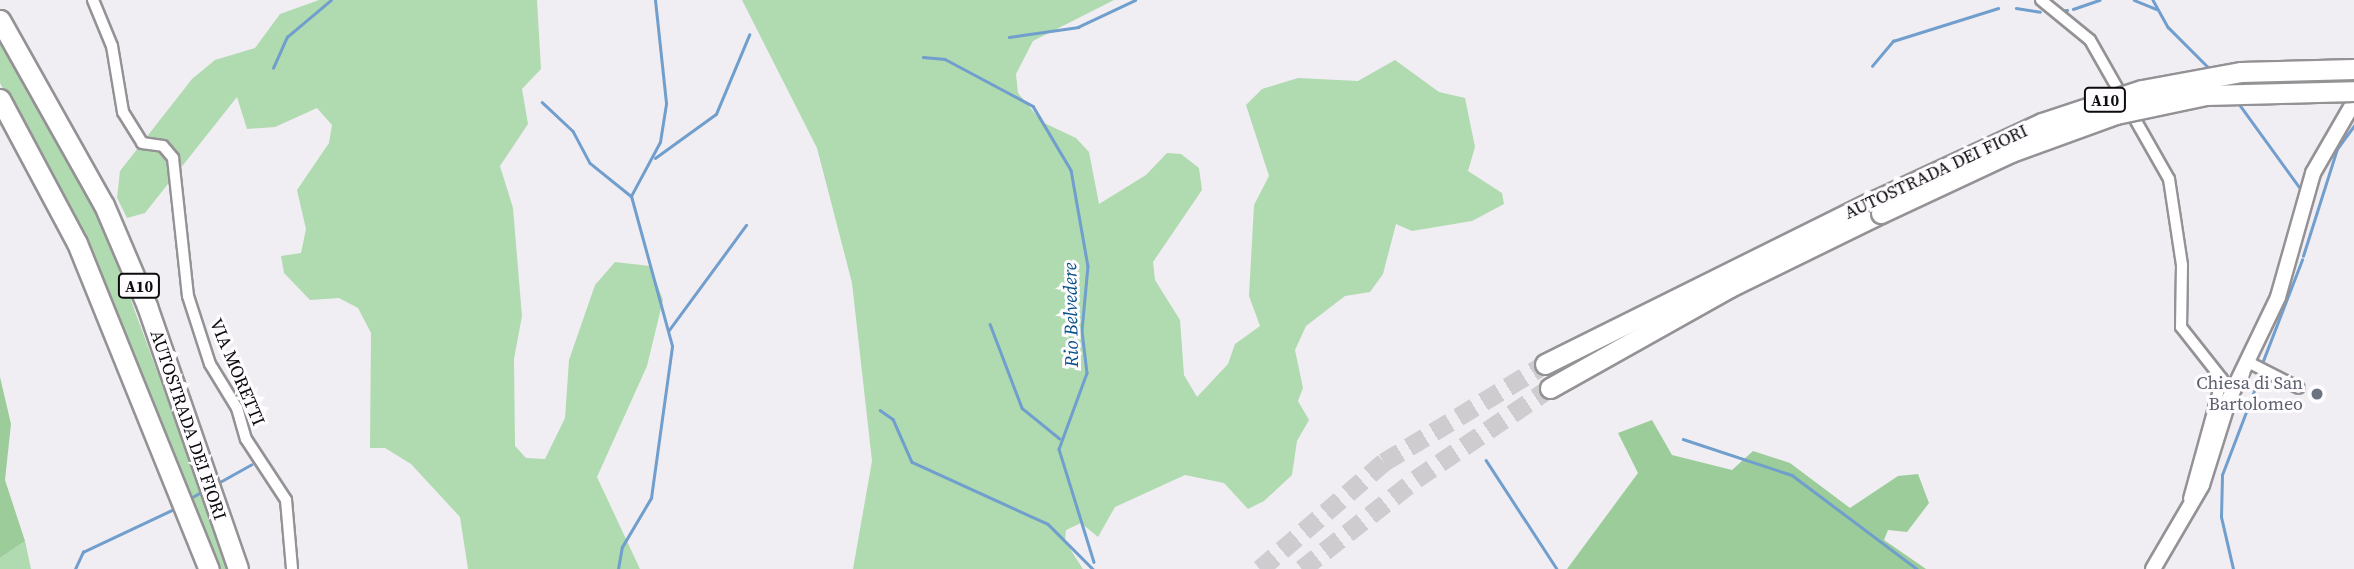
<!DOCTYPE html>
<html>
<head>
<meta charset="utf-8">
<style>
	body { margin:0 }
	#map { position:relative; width:2354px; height:569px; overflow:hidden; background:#f1eef3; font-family:"Source Serif 4",serif }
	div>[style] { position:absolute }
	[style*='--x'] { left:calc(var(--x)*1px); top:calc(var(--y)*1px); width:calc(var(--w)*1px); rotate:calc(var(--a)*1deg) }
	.green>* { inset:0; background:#b0dab0 }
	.forest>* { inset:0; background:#9bcc9a }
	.stream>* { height:2.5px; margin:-1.25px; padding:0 1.25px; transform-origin:1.25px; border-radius:1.25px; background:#709ecd }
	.highway-tunnel>* { height:19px; margin-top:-9.5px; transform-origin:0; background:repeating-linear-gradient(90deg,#cfccd0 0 19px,transparent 0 29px) }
	.roads { filter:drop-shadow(2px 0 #959296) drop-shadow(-2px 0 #959296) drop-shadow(0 2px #959296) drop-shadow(0 -2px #959296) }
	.street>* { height:10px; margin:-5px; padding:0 5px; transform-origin:5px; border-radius:5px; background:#fff }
	.secondary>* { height:14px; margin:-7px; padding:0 7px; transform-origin:7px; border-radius:7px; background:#fff }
	.highway>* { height:19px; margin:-9.5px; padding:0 9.5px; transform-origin:9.5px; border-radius:9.5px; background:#fff }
	.bridges { filter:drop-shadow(2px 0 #959296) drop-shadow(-2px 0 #959296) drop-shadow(0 2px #959296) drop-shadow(0 -2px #959296) }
	.highway-bridge>* { height:19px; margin:-9.5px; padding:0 9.5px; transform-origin:9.5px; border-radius:9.5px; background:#fff }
	.dots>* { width:19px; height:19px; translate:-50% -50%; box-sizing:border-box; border:4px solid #fefcff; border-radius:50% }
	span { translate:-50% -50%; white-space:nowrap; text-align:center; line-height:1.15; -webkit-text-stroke:6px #fefcff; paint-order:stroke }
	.shield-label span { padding:2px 5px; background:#fefcff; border:2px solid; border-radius:5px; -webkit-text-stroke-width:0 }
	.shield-label { font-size:16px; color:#0c0b0d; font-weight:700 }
	.street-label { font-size:18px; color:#0c0b0d }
	.worship-label { font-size:18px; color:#5b616d }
	.right { translate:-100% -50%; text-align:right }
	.water-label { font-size:19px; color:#034f89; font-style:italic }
</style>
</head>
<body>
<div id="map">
	<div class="green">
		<div style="clip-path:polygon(319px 0,537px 0,541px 69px,522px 89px,528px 124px,500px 166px,513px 208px,522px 316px,514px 359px,515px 446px,526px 458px,545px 459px,565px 418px,569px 360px,595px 285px,615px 262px,650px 266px,663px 300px,647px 366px,597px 477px,640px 569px,468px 569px,460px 517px,411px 464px,385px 448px,370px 448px,371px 333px,358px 308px,339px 298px,310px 300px,284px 273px,281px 256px,301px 253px,306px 229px,297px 190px,329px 143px,332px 125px,317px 108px,275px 127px,247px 129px,237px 97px,145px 213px,127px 218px,117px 198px,120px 171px,192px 79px,215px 60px,255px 48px,280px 14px)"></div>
		<div style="clip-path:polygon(742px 0,1114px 0,1033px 41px,1016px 74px,1018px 93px,1042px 122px,1076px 138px,1089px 152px,1099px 204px,1146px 175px,1167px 153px,1181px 154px,1199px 168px,1202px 190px,1153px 262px,1155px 280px,1180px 320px,1184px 375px,1197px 397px,1228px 364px,1235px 344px,1260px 326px,1249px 296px,1254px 205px,1269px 176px,1246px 105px,1262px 89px,1298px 78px,1358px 81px,1395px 60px,1439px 92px,1465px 98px,1475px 147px,1468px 171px,1502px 193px,1504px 204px,1472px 221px,1412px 231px,1396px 224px,1383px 274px,1370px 292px,1345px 296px,1306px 326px,1295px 350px,1303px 388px,1298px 401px,1309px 420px,1297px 441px,1292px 475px,1264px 501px,1248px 509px,1224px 483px,1185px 475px,1115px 507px,1098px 537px,1081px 523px,1066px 530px,1065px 541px,1083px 569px,853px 569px,872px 461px,852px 283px,817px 148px)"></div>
		<div style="clip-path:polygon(0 39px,98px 211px,230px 569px,219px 569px,111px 299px,0 83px)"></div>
		<div style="clip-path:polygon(25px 541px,31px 569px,0 569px,0 558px)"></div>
	</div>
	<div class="forest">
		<div style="clip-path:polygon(0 377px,11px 424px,5px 480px,25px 541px,0 558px)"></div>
		<div style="clip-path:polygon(1652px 420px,1672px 455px,1732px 470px,1753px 451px,1790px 463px,1850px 508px,1898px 476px,1918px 474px,1929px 503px,1907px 532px,1888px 530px,1884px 540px,1926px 569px,1567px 569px,1638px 473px,1618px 433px)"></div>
	</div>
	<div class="stream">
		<div style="--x:2134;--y:0;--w:24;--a:22"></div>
		<div style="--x:2153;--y:0;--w:31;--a:61"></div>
		<div style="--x:2168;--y:27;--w:58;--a:45"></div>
		<div style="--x:2016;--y:8;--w:24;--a:9"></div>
		<div style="--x:2073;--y:9;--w:28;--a:-19"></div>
		<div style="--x:2059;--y:11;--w:8;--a:-7"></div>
		<div style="--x:1009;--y:37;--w:70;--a:-8.2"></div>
		<div style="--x:1078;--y:27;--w:63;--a:-25.3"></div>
		<div style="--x:923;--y:57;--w:22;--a:5"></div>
		<div style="--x:945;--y:59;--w:100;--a:28.1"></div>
		<div style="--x:1033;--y:106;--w:74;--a:59.3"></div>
		<div style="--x:1071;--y:170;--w:97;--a:80"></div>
		<div style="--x:1088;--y:266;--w:65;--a:95.3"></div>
		<div style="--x:1082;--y:331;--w:42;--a:83.2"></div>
		<div style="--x:1087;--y:373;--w:81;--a:110.2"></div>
		<div style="--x:1059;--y:449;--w:118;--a:72.8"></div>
		<div style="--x:1872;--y:66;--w:33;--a:-50"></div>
		<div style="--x:1893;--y:41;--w:110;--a:-17.4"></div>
		<div style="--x:273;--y:68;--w:34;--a:-66"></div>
		<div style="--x:287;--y:37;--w:57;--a:-40.1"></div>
		<div style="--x:2237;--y:101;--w:107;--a:54.1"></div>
		<div style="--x:542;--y:102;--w:42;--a:43.1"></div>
		<div style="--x:573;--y:131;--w:36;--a:62"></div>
		<div style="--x:590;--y:163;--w:53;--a:38.8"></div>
		<div style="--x:655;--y:158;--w:75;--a:-35.8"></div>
		<div style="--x:716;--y:114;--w:86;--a:-67.3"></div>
		<div style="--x:2303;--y:256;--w:112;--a:-72.4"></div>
		<div style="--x:2337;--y:149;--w:29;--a:-54"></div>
		<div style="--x:990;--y:324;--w:90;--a:69.1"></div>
		<div style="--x:1022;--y:408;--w:48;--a:39"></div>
		<div style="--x:669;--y:330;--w:130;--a:-53.7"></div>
		<div style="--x:2261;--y:366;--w:114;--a:-68.9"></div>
		<div style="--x:880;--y:410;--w:16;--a:35"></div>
		<div style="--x:893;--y:419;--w:47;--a:66.2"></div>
		<div style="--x:912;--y:462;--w:149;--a:24.5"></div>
		<div style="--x:1048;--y:524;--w:64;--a:45"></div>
		<div style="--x:1683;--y:439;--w:115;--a:18.3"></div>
		<div style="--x:1792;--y:475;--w:156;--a:36.9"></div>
		<div style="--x:1486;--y:460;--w:130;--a:56.9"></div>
		<div style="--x:218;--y:483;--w:38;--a:-29"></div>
		<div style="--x:189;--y:499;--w:14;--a:-30"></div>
		<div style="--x:75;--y:569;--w:19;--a:-65"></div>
		<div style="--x:83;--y:552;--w:101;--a:-25.3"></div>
		<div style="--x:618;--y:569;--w:22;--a:-80"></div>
		<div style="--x:622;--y:547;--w:57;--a:-59.4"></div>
		<div style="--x:651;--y:498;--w:153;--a:-82.1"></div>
		<div style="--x:672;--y:346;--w:156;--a:-105.3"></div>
		<div style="--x:631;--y:196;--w:61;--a:-61.8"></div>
		<div style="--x:660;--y:142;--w:39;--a:-81"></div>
		<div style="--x:666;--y:103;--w:104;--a:-96.1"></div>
		<div style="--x:2233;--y:569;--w:53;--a:-103"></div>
		<div style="--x:2221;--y:517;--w:42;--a:-88.6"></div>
		<div style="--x:2222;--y:475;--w:109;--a:-69.1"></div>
	</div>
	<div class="highway-tunnel">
		<div style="--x:1260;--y:569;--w:164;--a:-40.8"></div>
		<div style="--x:1384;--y:462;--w:188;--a:-31.3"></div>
		<div style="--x:1302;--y:569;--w:145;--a:-38.3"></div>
		<div style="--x:1416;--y:479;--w:162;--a:-34.2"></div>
	</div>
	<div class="roads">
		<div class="street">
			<div style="--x:93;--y:0;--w:50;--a:67.6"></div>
			<div style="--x:112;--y:46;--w:67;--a:80.5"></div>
			<div style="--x:123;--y:112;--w:36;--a:58"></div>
			<div style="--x:142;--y:143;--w:21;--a:8"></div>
			<div style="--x:163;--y:146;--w:16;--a:50"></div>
			<div style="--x:173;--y:158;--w:139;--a:83.8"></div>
			<div style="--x:188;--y:296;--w:71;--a:72.1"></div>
			<div style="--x:210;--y:364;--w:52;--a:58.5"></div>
			<div style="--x:237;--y:408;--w:32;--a:74"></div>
			<div style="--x:246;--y:439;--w:73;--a:56.7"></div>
			<div style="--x:286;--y:500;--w:69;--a:85"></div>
			<div style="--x:2041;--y:0;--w:63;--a:39.2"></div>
			<div style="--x:2090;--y:40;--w:160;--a:60.4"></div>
			<div style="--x:2169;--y:179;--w:87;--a:81.4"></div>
			<div style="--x:2182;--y:265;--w:62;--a:90.9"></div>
			<div style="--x:2181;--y:327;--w:66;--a:51.7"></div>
			<div style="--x:2222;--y:379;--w:124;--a:105.4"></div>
			<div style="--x:2246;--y:361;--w:59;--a:27"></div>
		</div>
		<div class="secondary">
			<div style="--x:2153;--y:569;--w:97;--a:-59.7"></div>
			<div style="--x:2202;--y:485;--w:90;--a:-72.6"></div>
			<div style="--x:2229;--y:399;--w:113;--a:-64.3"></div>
			<div style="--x:2278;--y:297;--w:129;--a:-74.2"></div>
			<div style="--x:2313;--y:173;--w:82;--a:-60"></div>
		</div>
		<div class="highway">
			<div style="--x:0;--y:20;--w:212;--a:60.7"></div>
			<div style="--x:104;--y:205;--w:110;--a:66.9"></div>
			<div style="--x:147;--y:306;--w:278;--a:70.9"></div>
			<div style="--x:0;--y:99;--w:163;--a:61.9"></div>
			<div style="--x:77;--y:243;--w:352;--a:68"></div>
			<div style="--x:1545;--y:364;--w:367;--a:-26.4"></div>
			<div style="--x:1550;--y:388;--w:206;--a:-29.3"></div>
			<div style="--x:1730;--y:287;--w:168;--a:-26.1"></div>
		</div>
	</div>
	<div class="bridges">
		<div class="highway-bridge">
			<div style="--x:1874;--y:201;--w:185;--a:-24.9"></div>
			<div style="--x:2042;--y:123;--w:105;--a:-18.3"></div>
			<div style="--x:2142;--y:90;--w:101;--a:-10.3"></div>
			<div style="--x:2241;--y:72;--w:113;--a:-1.5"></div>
			<div style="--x:1881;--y:213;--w:144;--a:-25.1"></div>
			<div style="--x:2011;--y:152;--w:112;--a:-19.9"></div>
			<div style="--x:2116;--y:114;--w:92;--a:-11.9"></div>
			<div style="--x:2206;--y:95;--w:148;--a:-1.5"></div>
		</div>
	</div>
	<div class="dots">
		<div style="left:2317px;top:394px;background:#6b7280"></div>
	</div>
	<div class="shield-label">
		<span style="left:2105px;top:100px">A10</span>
		<span style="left:139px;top:286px">A10</span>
	</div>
	<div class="street-label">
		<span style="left:1936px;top:172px;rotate:-25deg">AUTOSTRADA DEI FIORI</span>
		<span style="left:237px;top:372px;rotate:67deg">VIA MORETTI</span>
		<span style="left:188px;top:425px;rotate:71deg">AUTOSTRADA DEI FIORI</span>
	</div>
	<div class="worship-label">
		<span class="right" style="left:2303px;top:394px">Chiesa di San<br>Bartolomeo</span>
	</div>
	<div class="water-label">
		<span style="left:1071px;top:315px;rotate:-91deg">Rio Belvedere</span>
	</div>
</div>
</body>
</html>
